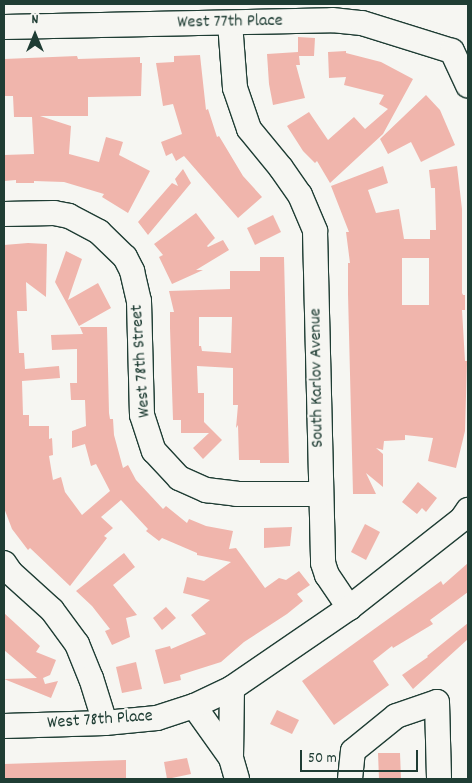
<!DOCTYPE html>
<html>
<head>
<meta charset="utf-8">
<style>
	body { margin:0 }
	#map { position:relative; width:472px; height:783px; overflow:hidden; background:#f6f6f2; font-family:Dekko,sans-serif }
	div>[style] { position:absolute }
	[style*='--x'] { left:calc(var(--x)*1px); top:calc(var(--y)*1px); width:calc(var(--w)*1px); rotate:calc(var(--a)*1deg) }
	.building>* { inset:0; background:#f0b5ac }
	.roads { filter:drop-shadow(1px 0 #1f3d34) drop-shadow(-1px 0 #1f3d34) drop-shadow(0 1px #1f3d34) drop-shadow(0 -1px #1f3d34) }
	.minor>* { height:24px; margin:-12px; padding:0 12px; transform-origin:12px; border-radius:12px; background:#f6f6f2 }
	span { translate:-50% -50%; white-space:nowrap; text-align:center; line-height:1.15; -webkit-text-stroke:4px #f6f6f2; paint-order:stroke }
	.street-label { font-size:18px; color:#1f3d34 }
	.frame { position:absolute; inset:0; border:5px solid #1f3d34; pointer-events:none }
	.north { position:absolute; left:10px; top:10px; width:50px; height:50px; -webkit-text-stroke:4px #f6f6f2; paint-order:stroke; rotate:0deg; font-size:14px; font-weight:700; line-height:20px; text-align:center; color:#1f3d34 }
	.north::after { content:''; display:block; margin:auto; width:18px; height:22px; background:#1f3d34; clip-path:polygon(50% 0,100% 100%,50% 72%,0 100%) }
	.scale { position:absolute; left:300px; top:750px; width:118px; height:22px; box-sizing:border-box; border:2px solid #1f3d34; border-top:0; padding-left:6px; font-size:15px; line-height:18px; white-space:nowrap; color:#1f3d34; -webkit-text-stroke:4px #f6f6f2; paint-order:stroke }
</style>
</head>
<body>
<div id="map">
	<div class="building">
		<div style="clip-path:polygon(298px 37px,315px 38px,314px 56px,299px 56px,300px 65px,296px 65px,305px 98px,273px 105px,269px 84px,267px 54px,298px 52px)"></div>
		<div style="clip-path:polygon(346px 51px,346px 53px,381px 62px,413px 79px,383px 134px,330px 183px,317px 161px,315px 163px,303px 151px,287px 126px,309px 112px,328px 140px,354px 117px,365px 129px,388px 109px,379px 104px,384px 95px,344px 85px,346px 77px,329px 78px,328px 52px)"></div>
		<div style="clip-path:polygon(200px 55px,206px 110px,208px 109px,217px 137px,219px 136px,243px 176px,262px 197px,238px 218px,184px 156px,176px 161px,172px 153px,166px 156px,161px 142px,182px 134px,173px 104px,163px 106px,156px 63px,174px 62px,174px 56px)"></div>
		<div style="clip-path:polygon(77px 56px,78px 59px,140px 57px,140px 63px,142px 63px,141px 96px,88px 97px,88px 116px,40px 116px,71px 126px,69px 154px,99px 162px,106px 137px,123px 142px,119px 155px,150px 171px,128px 213px,102px 197px,104px 194px,64px 182px,34px 181px,34px 183px,16px 183px,16px 180px,4px 181px,4px 155px,34px 154px,32px 117px,14px 117px,13px 96px,4px 96px,4px 59px)"></div>
		<div style="clip-path:polygon(426px 95px,440px 110px,455px 145px,421px 162px,411px 142px,388px 154px,380px 139px)"></div>
		<div style="clip-path:polygon(evenodd,383px 166px,388px 183px,368px 190px,376px 213px,399px 209px,404px 239px,430px 239px,430px 230px,436px 230px,435px 188px,431px 188px,429px 170px,457px 166px,462px 209px,462px 293px,463px 295px,465px 295px,465px 310px,462px 310px,465px 361px,467px 361px,465px 431px,456px 468px,428px 461px,433px 438px,405px 435px,405px 440px,384px 441px,383px 450px,376px 448px,383px 454px,383px 487px,366px 473px,376px 494px,353px 494px,348px 294px,348px 263px,350px 263px,346px 232px,349px 232px,331px 186px,383px 166px,402px 258px,429px 258px,429px 305px,402px 305px,402px 258px)"></div>
		<div style="clip-path:polygon(183px 169px,191px 183px,148px 235px,138px 222px,172px 183px,178px 186px,175px 179px)"></div>
		<div style="clip-path:polygon(196px 213px,215px 238px,207px 246px,208px 247px,223px 240px,229px 250px,196px 270px,203px 270px,172px 284px,159px 257px,163px 255px,154px 244px)"></div>
		<div style="clip-path:polygon(273px 215px,281px 232px,255px 245px,247px 228px)"></div>
		<div style="clip-path:polygon(28px 243px,47px 244px,46px 297px,26px 282px,27px 311px,17px 311px,19px 353px,24px 353px,25px 369px,59px 366px,60px 378px,22px 381px,23px 415px,29px 415px,29px 426px,49px 426px,49px 439px,52px 438px,53px 455px,49px 456px,53px 480px,61px 477px,65px 492px,82px 515px,110px 491px,96px 464px,91px 466px,85px 444px,72px 448px,72px 431px,86px 426px,85px 400px,71px 400px,70px 383px,77px 383px,77px 349px,52px 350px,51px 335px,83px 334px,80px 327px,107px 327px,109px 413px,110px 419px,113px 419px,114px 435px,123px 468px,128px 465px,136px 480px,163px 509px,166px 506px,187px 523px,189px 519px,206px 526px,233px 531px,229px 549px,236px 548px,265px 588px,279px 578px,286px 580px,299px 571px,310px 585px,297px 594px,303px 601px,287px 614px,244px 642px,221px 662px,180px 675px,181px 680px,164px 684px,155px 650px,170px 646px,171px 649px,206px 634px,191px 615px,210px 600px,183px 593px,187px 577px,204px 581px,231px 562px,197px 555px,197px 553px,162px 538px,159px 541px,146px 531px,148px 529px,121px 500px,101px 517px,113px 528px,104px 536px,107px 538px,70px 586px,30px 548px,28px 550px,12px 529px,4px 508px,4px 245px)"></div>
		<div style="clip-path:polygon(66px 251px,82px 259px,68px 300px,98px 283px,111px 308px,79px 326px,55px 282px)"></div>
		<div style="clip-path:polygon(evenodd,260px 257px,284px 257px,289px 463px,260px 463px,260px 460px,239px 460px,238px 425px,236px 428px,238px 405px,233px 405px,233px 368px,197px 366px,198px 393px,204px 393px,204px 422px,222px 440px,203px 459px,193px 448px,209px 433px,181px 433px,181px 420px,173px 420px,170px 328px,170px 312px,174px 312px,169px 291px,230px 289px,230px 271px,260px 271px,260px 257px,199px 317px,232px 317px,231px 353px,202px 351px,201px 346px,199px 346px,199px 317px)"></div>
		<div style="clip-path:polygon(418px 482px,437px 498px,426px 512px,422px 508px,417px 514px,402px 502px)"></div>
		<div style="clip-path:polygon(365px 524px,380px 532px,366px 560px,351px 552px)"></div>
		<div style="clip-path:polygon(292px 527px,290px 546px,264px 548px,264px 528px)"></div>
		<div style="clip-path:polygon(124px 553px,135px 567px,113px 585px,137px 615px,126px 618px,130px 637px,112px 645px,105px 631px,110px 629px,92px 606px,76px 591px)"></div>
		<div style="clip-path:polygon(468px 563px,468px 592px,430px 620px,433px 624px,393px 648px,392px 646px,373px 661px,389px 685px,334px 725px,302px 681px,441px 581px,443px 585px)"></div>
		<div style="clip-path:polygon(166px 607px,176px 618px,162px 630px,153px 618px)"></div>
		<div style="clip-path:polygon(4px 613px,40px 646px,36px 652px,56px 660px,50px 675px,43px 678px,45px 684px,58px 681px,51px 698px,4px 679px,37px 678px,4px 650px)"></div>
		<div style="clip-path:polygon(468px 623px,468px 639px,413px 689px,402px 675px,428px 657px,427px 656px)"></div>
		<div style="clip-path:polygon(136px 662px,142px 689px,122px 693px,116px 667px)"></div>
		<div style="clip-path:polygon(277px 710px,299px 720px,292px 734px,270px 724px)"></div>
		<div style="clip-path:polygon(378px 753px,400px 753px,401px 779px,379px 779px)"></div>
		<div style="clip-path:polygon(187px 758px,191px 774px,167px 779px,164px 762px)"></div>
		<div style="clip-path:polygon(126px 760px,126px 779px,4px 779px,4px 764px)"></div>
	</div>
	<div class="roads">
		<div class="minor">
			<div style="--x:230;--y:23;--w:65;--a:85.6"></div>
			<div style="--x:235;--y:88;--w:43;--a:71.1"></div>
			<div style="--x:249;--y:129;--w:50;--a:50.6"></div>
			<div style="--x:281;--y:168;--w:33;--a:55"></div>
			<div style="--x:300;--y:195;--w:39;--a:67"></div>
			<div style="--x:315;--y:231;--w:332;--a:88.6"></div>
			<div style="--x:323;--y:563;--w:13;--a:72"></div>
			<div style="--x:327;--y:575;--w:40;--a:56"></div>
			<div style="--x:4;--y:27;--w:328;--a:-1.2"></div>
			<div style="--x:332;--y:20;--w:30;--a:6"></div>
			<div style="--x:362;--y:23;--w:94;--a:17.3"></div>
			<div style="--x:452;--y:51;--w:38;--a:65"></div>
			<div style="--x:4;--y:214;--w:50;--a:-1.1"></div>
			<div style="--x:54;--y:213;--w:15;--a:11"></div>
			<div style="--x:69;--y:216;--w:34;--a:28"></div>
			<div style="--x:99;--y:232;--w:36;--a:44"></div>
			<div style="--x:125;--y:257;--w:16;--a:63"></div>
			<div style="--x:132;--y:271;--w:31;--a:77"></div>
			<div style="--x:139;--y:301;--w:114;--a:88.5"></div>
			<div style="--x:142;--y:415;--w:38;--a:72"></div>
			<div style="--x:154;--y:451;--w:37;--a:47"></div>
			<div style="--x:179;--y:478;--w:30;--a:24"></div>
			<div style="--x:206;--y:490;--w:31;--a:7"></div>
			<div style="--x:237;--y:494;--w:84;--a:0"></div>
			<div style="--x:4;--y:563;--w:12;--a:55"></div>
			<div style="--x:11;--y:573;--w:55;--a:42.1"></div>
			<div style="--x:52;--y:610;--w:42;--a:53.7"></div>
			<div style="--x:77;--y:644;--w:37;--a:68"></div>
			<div style="--x:91;--y:678;--w:47;--a:72.7"></div>
			<div style="--x:194;--y:706;--w:64;--a:54.6"></div>
			<div style="--x:231;--y:758;--w:22;--a:74"></div>
			<div style="--x:4;--y:726;--w:101;--a:-1.7"></div>
			<div style="--x:105;--y:723;--w:52;--a:-5.5"></div>
			<div style="--x:157;--y:718;--w:39;--a:-18"></div>
			<div style="--x:194;--y:706;--w:42;--a:-25.3"></div>
			<div style="--x:232;--y:688;--w:142;--a:-34.4"></div>
			<div style="--x:349;--y:608;--w:144;--a:-38.2"></div>
			<div style="--x:462;--y:519;--w:11;--a:-56"></div>
			<div style="--x:231;--y:758;--w:70;--a:-89.2"></div>
			<div style="--x:350;--y:779;--w:28;--a:-84"></div>
			<div style="--x:353;--y:751;--w:55;--a:-39.1"></div>
			<div style="--x:396;--y:716;--w:43;--a:-18.9"></div>
			<div style="--x:437;--y:702;--w:77;--a:88.5"></div>
		</div>
	</div>
	<div class="street-label">
		<span style="left:230px;top:23px;rotate:-1deg">West 77th Place</span>
		<span style="left:142px;top:361px;rotate:-94deg">West 78th Street</span>
		<span style="left:318px;top:378px;rotate:-91deg">South Karlov Avenue</span>
		<span style="left:100px;top:721px;rotate:-4deg">West 78th Place</span>
	</div>
	<div class="frame"></div>
	<div class="north">N</div>
	<div class="scale">50 m</div>
</div>
</body>
</html>
